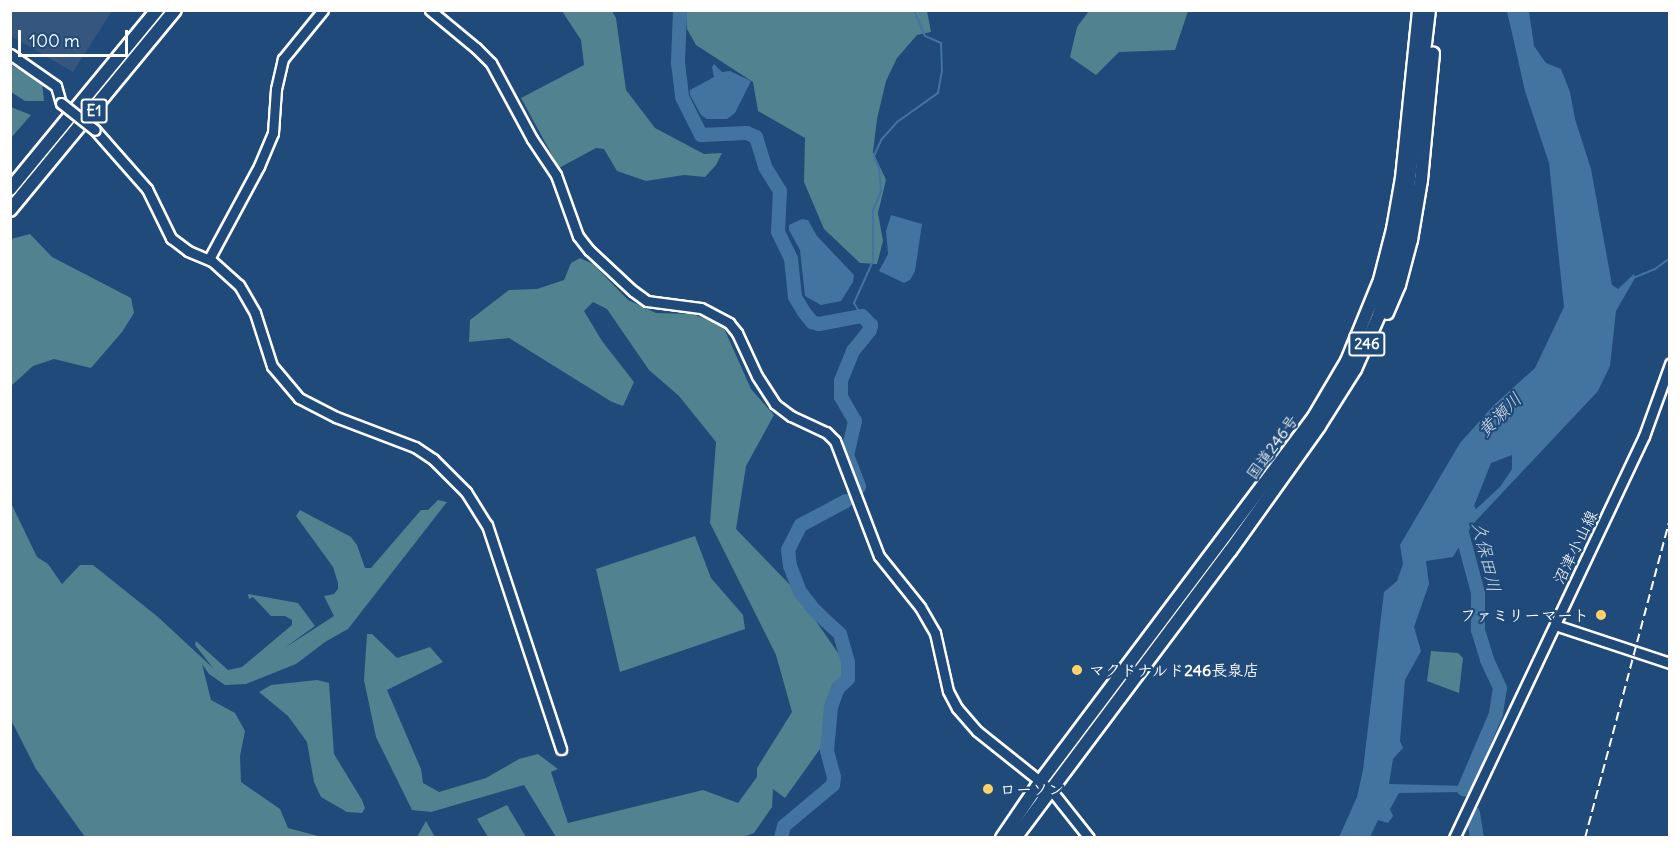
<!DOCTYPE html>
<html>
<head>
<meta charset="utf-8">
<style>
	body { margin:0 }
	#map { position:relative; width:1680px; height:848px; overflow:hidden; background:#1f4a7a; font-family:Delius,"Klee One",sans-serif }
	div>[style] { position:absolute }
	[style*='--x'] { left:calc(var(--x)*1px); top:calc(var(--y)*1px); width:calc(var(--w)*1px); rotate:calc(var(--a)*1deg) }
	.built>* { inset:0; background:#35567e }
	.green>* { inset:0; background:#50838f }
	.water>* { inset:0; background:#4374a0 }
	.stream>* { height:2px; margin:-1px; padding:0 1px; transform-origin:1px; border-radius:1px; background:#4374a0 }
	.river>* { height:14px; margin:-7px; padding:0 7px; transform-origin:7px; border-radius:7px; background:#4374a0 }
	.roads { filter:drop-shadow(2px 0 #fff) drop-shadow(-2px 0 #fff) drop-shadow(0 2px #fff) drop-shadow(0 -2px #fff) }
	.secondary>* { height:9px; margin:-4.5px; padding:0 4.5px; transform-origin:4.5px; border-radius:4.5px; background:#1f4a7a }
	.highway>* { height:12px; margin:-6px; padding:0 6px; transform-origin:6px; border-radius:6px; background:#1f4a7a }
	.rail>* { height:2px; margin-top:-1px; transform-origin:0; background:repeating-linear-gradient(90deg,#fff 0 9px,transparent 0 13.5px) }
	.bridges { filter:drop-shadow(2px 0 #fff) drop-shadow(-2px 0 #fff) drop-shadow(0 2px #fff) drop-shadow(0 -2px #fff) }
	.secondary-bridge>* { height:9px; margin:-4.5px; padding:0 4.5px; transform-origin:4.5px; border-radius:4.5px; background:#1f4a7a }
	.dots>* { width:16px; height:16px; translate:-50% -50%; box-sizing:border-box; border:3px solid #1f4a7a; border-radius:50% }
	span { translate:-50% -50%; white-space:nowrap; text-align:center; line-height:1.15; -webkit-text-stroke:4.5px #1f4a7a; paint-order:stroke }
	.shield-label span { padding:2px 4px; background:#1f4a7a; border:2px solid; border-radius:4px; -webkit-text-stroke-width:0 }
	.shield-label { font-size:15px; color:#fff; font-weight:700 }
	.street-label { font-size:16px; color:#fff }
	.poi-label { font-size:16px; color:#fff; font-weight:700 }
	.right { translate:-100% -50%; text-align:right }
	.left { translate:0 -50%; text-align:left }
	.water-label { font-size:18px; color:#d0dce7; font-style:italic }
	.frame { position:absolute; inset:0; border:12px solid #fff; pointer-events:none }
	.scale { position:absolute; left:18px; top:30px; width:110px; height:27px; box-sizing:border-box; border:3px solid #fff; border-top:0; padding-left:8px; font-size:18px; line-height:21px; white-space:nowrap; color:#fff; -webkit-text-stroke:4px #1f4a7a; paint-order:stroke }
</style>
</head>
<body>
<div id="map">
	<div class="built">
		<div style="clip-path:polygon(11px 10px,112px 10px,112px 11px,73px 72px,11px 36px)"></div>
	</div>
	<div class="green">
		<div style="clip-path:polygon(562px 11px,612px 11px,616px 18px,626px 90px,655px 128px,704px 154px,722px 153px,716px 165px,705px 177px,684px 175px,646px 181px,617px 171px,604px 149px,596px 148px,559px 168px,521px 98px,584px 65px,581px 40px)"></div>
		<div style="clip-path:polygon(686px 11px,927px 11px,931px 32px,917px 35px,897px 58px,886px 81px,877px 119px,873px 152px,886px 180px,878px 213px,883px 241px,877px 264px,860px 263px,824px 229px,804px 182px,805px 138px,758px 111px,753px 82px,696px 45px,687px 29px)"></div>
		<div style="clip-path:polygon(1089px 11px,1089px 10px,1188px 11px,1175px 50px,1119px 52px,1096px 75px,1070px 57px,1077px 27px)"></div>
		<div style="clip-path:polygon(11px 65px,42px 82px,44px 101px,25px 101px,11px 92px)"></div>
		<div style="clip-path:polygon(11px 107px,31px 115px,11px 138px,10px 107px)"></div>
		<div style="clip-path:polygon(30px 234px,52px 257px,131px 298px,134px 313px,122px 332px,91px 368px,54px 359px,33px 366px,11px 386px,11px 239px)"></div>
		<div style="clip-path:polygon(580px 258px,593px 264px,628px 300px,656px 313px,693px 314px,723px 326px,751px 389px,774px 415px,746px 466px,736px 529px,793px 588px,845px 663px,830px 735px,785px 798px,773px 789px,772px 807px,754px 833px,743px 837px,556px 837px,524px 785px,431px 812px,412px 810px,376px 737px,364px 680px,367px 634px,372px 634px,397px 658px,430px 647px,443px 662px,387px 690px,421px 769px,423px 783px,439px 792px,486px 778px,519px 759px,538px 754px,558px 769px,551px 772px,568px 823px,703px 790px,738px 803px,757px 777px,757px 768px,792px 712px,776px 655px,710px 523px,716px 442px,679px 396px,649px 370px,607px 309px,593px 302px,584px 311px,602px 341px,634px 382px,623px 406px,612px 402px,509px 338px,469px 342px,470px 320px,509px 290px,537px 289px,564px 280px,571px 263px)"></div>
		<div style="clip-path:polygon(438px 500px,447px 502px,348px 629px,325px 642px,296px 664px,246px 684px,225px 685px,209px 674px,202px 664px,211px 700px,235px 713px,245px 731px,240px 756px,241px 782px,280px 809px,288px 828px,322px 837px,85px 837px,36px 769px,11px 720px,11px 503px,37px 557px,48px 564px,62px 584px,80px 565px,93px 565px,158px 617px,213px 668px,195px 645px,196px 641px,228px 670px,242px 667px,292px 625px,292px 620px,285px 616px,271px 616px,253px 597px,249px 599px,248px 594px,298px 603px,315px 626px,283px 649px,334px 616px,324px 596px,334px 594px,338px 589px,338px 583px,333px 567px,296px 516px,300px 510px,351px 537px,357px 545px,365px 568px,371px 568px,421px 510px,428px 510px)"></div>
		<div style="clip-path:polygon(695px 536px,711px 578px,743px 615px,745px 629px,620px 672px,596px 569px)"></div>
		<div style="clip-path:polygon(1431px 651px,1458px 653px,1463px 658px,1459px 693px,1427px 681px)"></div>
		<div style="clip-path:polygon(317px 680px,329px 683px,334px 754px,362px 800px,365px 808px,362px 813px,347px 812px,321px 797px,314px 782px,307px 742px,288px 716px,259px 692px,271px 685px)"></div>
		<div style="clip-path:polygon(507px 805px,526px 837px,488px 837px,477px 819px)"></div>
		<div style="clip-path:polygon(426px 821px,435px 837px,417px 837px)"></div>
	</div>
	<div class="water">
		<div style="clip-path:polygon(evenodd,1507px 11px,1529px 11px,1534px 46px,1546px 63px,1561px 69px,1570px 92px,1575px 119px,1591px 169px,1612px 285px,1618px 289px,1634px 274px,1635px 278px,1616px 311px,1610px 366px,1598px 391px,1472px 525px,1453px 557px,1426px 561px,1429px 584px,1414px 627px,1421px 651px,1405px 680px,1400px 741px,1403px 748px,1393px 759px,1389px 784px,1467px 786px,1461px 792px,1399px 793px,1390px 809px,1393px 816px,1388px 823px,1378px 820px,1370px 837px,1339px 837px,1357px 797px,1363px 770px,1384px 592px,1397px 581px,1403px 564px,1400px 545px,1460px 443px,1494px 405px,1535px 368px,1564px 307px,1549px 163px,1525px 91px,1507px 11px,1512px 455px,1512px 469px,1500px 487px,1476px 509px,1474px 506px,1491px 463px,1512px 455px)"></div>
		<div style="clip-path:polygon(714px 64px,722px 72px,730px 71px,751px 81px,735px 113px,727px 119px,707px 119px,701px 115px,690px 95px,690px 90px,714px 77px,712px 67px)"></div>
		<div style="clip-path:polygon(891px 215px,922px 224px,915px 271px,910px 280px,904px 283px,879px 271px,888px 254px,886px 231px)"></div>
		<div style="clip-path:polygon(802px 219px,808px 220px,817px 236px,854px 275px,853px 282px,841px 301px,821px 305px,805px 296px,800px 250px,789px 230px,789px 225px)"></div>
	</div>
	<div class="stream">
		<div style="--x:1633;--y:278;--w:24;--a:-22"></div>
		<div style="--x:1655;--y:269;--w:19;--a:-36"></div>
		<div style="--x:862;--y:316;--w:15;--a:-122"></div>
		<div style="--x:854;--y:303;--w:46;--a:-65.7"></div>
		<div style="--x:873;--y:261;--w:51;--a:-90"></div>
		<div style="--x:873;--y:210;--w:21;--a:-67"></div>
		<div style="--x:881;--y:191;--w:23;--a:-95"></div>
		<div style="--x:879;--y:168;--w:13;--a:-113"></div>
		<div style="--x:874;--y:156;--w:17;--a:-66"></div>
		<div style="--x:881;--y:140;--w:24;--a:-48"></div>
		<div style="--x:897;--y:122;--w:50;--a:-35.3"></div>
		<div style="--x:938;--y:93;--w:22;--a:-80"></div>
		<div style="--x:942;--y:71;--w:28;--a:-92"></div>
		<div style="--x:941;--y:43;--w:17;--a:-156"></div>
		<div style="--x:925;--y:36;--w:28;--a:-113"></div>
	</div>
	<div class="river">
		<div style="--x:680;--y:10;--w:53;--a:92.2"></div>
		<div style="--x:678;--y:63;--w:34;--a:83"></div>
		<div style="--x:682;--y:97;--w:42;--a:63.4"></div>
		<div style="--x:701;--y:135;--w:46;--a:-2.5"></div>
		<div style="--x:747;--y:133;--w:10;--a:24"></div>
		<div style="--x:756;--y:137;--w:31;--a:73"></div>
		<div style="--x:765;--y:167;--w:28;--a:58"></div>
		<div style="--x:780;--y:191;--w:41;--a:92.8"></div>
		<div style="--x:778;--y:232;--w:30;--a:64"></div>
		<div style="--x:791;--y:259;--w:38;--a:84"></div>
		<div style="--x:795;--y:297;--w:17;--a:59"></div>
		<div style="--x:804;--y:312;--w:13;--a:51"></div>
		<div style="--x:812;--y:322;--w:7;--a:16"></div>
		<div style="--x:819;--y:324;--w:44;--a:-10.5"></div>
		<div style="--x:862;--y:316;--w:13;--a:45"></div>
		<div style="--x:871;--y:325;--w:5;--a:101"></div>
		<div style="--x:870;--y:330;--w:27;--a:129"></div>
		<div style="--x:853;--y:351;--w:32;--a:112"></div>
		<div style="--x:841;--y:381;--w:16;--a:90"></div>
		<div style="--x:841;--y:397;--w:28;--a:60"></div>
		<div style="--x:855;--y:421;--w:35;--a:103"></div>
		<div style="--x:847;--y:455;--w:34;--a:69"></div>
		<div style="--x:1459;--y:522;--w:73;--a:75"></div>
		<div style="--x:1478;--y:593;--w:37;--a:90"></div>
		<div style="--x:1478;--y:630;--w:31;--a:73"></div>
		<div style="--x:1487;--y:660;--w:31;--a:65"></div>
		<div style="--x:1500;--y:688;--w:26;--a:99"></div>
		<div style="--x:1496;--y:714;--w:82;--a:113.1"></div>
		<div style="--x:1473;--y:813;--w:25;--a:81"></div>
		<div style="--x:781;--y:838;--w:12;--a:-76"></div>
		<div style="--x:784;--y:826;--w:64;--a:-39.9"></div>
		<div style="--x:833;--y:785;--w:8;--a:-83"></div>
		<div style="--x:834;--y:777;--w:27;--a:-105"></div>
		<div style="--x:827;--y:751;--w:44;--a:-84.8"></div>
		<div style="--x:831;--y:707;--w:20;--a:-70"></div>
		<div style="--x:838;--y:688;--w:13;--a:-42"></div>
		<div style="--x:848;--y:679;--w:17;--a:-90"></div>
		<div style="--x:848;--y:662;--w:29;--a:-106"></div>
		<div style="--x:840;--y:634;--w:34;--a:-137"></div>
		<div style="--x:815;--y:611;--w:24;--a:-128"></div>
		<div style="--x:800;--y:592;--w:28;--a:-111"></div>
		<div style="--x:790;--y:566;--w:16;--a:-97"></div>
		<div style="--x:788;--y:550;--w:28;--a:-63"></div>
		<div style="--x:801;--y:525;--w:51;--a:-28.1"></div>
	</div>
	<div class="roads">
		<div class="secondary">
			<div style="--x:430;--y:10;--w:60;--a:39.6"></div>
			<div style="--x:476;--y:48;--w:21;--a:45"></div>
			<div style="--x:491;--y:63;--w:86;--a:61.7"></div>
			<div style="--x:532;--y:139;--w:43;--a:56.3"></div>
			<div style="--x:556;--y:175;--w:65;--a:70.2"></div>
			<div style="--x:578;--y:236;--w:18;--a:52"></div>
			<div style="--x:589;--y:250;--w:60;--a:43"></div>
			<div style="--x:633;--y:291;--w:17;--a:36"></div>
			<div style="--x:647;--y:301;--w:54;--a:7.4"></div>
			<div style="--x:701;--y:308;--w:32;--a:28"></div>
			<div style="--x:729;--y:323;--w:13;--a:51"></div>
			<div style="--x:737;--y:333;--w:47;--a:65.1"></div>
			<div style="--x:757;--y:376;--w:33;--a:57"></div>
			<div style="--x:775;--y:404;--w:20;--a:37"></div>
			<div style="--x:791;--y:416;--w:38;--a:25"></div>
			<div style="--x:826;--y:432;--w:13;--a:45"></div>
			<div style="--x:835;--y:441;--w:123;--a:69.1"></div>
			<div style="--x:879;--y:556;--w:65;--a:51.2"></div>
			<div style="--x:920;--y:607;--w:30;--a:60"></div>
			<div style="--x:935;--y:633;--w:59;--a:77.4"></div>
			<div style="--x:948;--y:691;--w:19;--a:62"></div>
			<div style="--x:957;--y:708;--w:30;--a:49"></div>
			<div style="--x:977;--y:731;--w:95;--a:38.6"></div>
			<div style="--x:1051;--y:790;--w:61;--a:51.6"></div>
			<div style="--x:10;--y:54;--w:56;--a:34.8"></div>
			<div style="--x:56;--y:86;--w:18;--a:74"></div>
			<div style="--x:95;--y:130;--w:79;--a:48.6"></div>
			<div style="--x:147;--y:189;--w:55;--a:63.9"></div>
			<div style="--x:171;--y:238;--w:21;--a:37"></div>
			<div style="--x:188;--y:251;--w:26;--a:23"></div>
			<div style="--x:212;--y:261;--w:36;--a:42"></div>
			<div style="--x:239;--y:285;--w:32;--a:60"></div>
			<div style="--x:255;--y:313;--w:56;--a:72.2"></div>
			<div style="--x:272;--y:366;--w:42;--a:49.8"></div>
			<div style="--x:299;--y:398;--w:42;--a:27.2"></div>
			<div style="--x:336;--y:417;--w:85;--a:20.8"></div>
			<div style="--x:415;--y:447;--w:22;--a:34"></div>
			<div style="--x:433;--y:459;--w:47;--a:45"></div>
			<div style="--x:466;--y:492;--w:39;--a:58"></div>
			<div style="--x:487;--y:525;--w:236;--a:71.7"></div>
			<div style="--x:209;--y:259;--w:106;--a:-61.7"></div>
			<div style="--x:259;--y:166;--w:36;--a:-67"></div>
			<div style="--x:273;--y:133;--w:44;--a:-86.1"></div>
			<div style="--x:276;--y:89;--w:31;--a:-77"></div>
			<div style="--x:283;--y:59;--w:63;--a:-50.8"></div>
			<div style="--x:1555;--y:625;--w:121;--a:18.3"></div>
			<div style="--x:1454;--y:838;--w:445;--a:-64.7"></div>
			<div style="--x:1644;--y:436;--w:77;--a:-70.1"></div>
		</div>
		<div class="highway">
			<div style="--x:10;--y:189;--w:232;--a:-50.6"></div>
			<div style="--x:10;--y:210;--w:259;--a:-50.5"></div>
			<div style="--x:1387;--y:313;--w:30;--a:-67"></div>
			<div style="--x:1399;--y:285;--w:47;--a:-75.1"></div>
			<div style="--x:1411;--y:240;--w:61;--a:-80.5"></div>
			<div style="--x:1421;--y:180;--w:127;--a:-84.6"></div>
			<div style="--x:1002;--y:838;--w:68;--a:-55.8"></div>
			<div style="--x:1040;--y:782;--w:456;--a:-53.1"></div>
			<div style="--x:1314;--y:417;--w:65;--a:-59.5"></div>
			<div style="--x:1347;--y:361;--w:87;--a:-67.8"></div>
			<div style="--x:1380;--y:280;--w:53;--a:-75.7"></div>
			<div style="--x:1393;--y:229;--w:52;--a:-80"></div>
			<div style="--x:1402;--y:178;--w:169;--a:-84.2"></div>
			<div style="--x:1015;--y:838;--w:359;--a:-53.2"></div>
			<div style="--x:1230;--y:551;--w:153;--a:-54.5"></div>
			<div style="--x:1319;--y:426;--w:67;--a:-57.7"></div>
			<div style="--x:1355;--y:369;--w:59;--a:-66"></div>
			<div style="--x:1379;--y:315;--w:87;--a:-74.1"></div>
			<div style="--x:1403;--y:231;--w:223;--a:-83.3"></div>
		</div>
	</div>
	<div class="rail">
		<div style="--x:1585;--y:838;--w:331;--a:-75.1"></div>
	</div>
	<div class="bridges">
		<div class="secondary-bridge">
			<div style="--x:61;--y:103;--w:43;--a:38.5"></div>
		</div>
	</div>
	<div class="dots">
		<div style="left:1601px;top:615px;background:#ffd166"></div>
		<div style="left:1077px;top:670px;background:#ffd166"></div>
		<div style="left:988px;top:789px;background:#ffd166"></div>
	</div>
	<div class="shield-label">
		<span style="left:94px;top:111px">E1</span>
		<span style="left:1367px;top:344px">246</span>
	</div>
	<div class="street-label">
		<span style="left:1272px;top:447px;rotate:-54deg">国道246号</span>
		<span style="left:1575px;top:547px;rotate:-64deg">沼津小山線</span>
	</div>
	<div class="poi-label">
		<span class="right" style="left:1589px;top:615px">ファミリーマート</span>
		<span class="left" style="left:1089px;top:670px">マクドナルド246長泉店</span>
		<span class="left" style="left:1000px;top:789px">ローソン</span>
	</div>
	<div class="water-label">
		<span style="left:1500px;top:415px;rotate:-45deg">黄瀬川</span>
		<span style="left:1486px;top:557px;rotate:77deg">久保田川</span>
	</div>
	<div class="frame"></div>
	<div class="scale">100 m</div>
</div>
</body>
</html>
